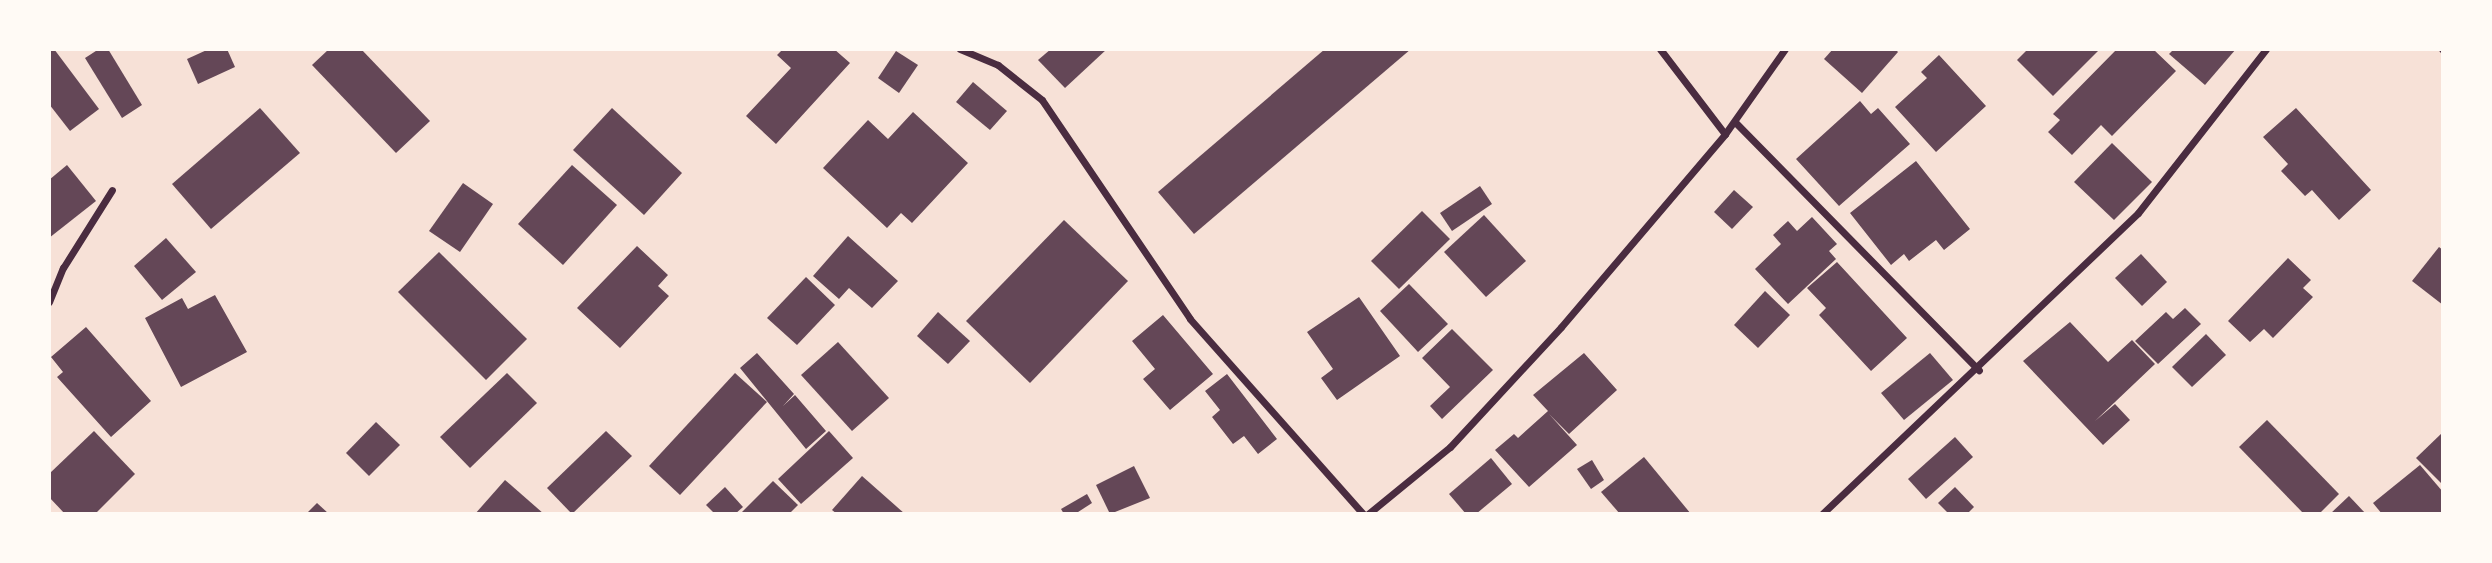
<!DOCTYPE html>
<html>
<head>
<meta charset="utf-8">
<style>
	body { margin:0 }
	#map { position:relative; width:2492px; height:563px; overflow:hidden; background:#f7e1d7; font-family:"Open Sans",sans-serif }
	div>[style] { position:absolute }
	[style*='--x'] { left:calc(var(--x)*1px); top:calc(var(--y)*1px); width:calc(var(--w)*1px); rotate:calc(var(--a)*1deg) }
	.building>* { inset:0; background:#644757 }
	.minor>* { height:7px; margin:-3.5px; padding:0 3.5px; transform-origin:3.5px; border-radius:3.5px; background:#4a2c40 }
	span { translate:-50% -50%; white-space:nowrap; text-align:center; line-height:1.15; -webkit-text-stroke:5px #fffaf5; paint-order:stroke }
	.frame { position:absolute; inset:0; border:51px solid #fffaf5; pointer-events:none }
</style>
</head>
<body>
<div id="map">
	<div class="building">
		<div style="clip-path:polygon(49px 49px,54px 49px,99px 109px,70px 131px,49px 104px)"></div>
		<div style="clip-path:polygon(99px 49px,108px 49px,142px 105px,122px 118px,85px 58px)"></div>
		<div style="clip-path:polygon(209px 49px,227px 49px,235px 67px,198px 84px,187px 59px)"></div>
		<div style="clip-path:polygon(329px 49px,361px 49px,430px 121px,396px 153px,312px 65px)"></div>
		<div style="clip-path:polygon(783px 49px,834px 49px,850px 63px,776px 144px,746px 116px,791px 68px,777px 55px)"></div>
		<div style="clip-path:polygon(1051px 49px,1107px 49px,1065px 88px,1038px 60px)"></div>
		<div style="clip-path:polygon(1325px 49px,1411px 49px,1194px 234px,1158px 192px)"></div>
		<div style="clip-path:polygon(1833px 49px,1895px 49px,1898px 52px,1862px 93px,1824px 59px)"></div>
		<div style="clip-path:polygon(2028px 49px,2100px 49px,2053px 96px,2017px 60px)"></div>
		<div style="clip-path:polygon(2117px 49px,2153px 49px,2176px 71px,2112px 136px,2101px 125px,2072px 155px,2048px 132px,2060px 120px,2053px 114px)"></div>
		<div style="clip-path:polygon(2174px 49px,2236px 49px,2205px 85px,2169px 54px)"></div>
		<div style="clip-path:polygon(896px 51px,918px 65px,899px 93px,878px 78px)"></div>
		<div style="clip-path:polygon(1939px 55px,1986px 106px,1936px 152px,1895px 107px,1927px 78px,1921px 72px)"></div>
		<div style="clip-path:polygon(973px 82px,1007px 111px,990px 130px,956px 102px)"></div>
		<div style="clip-path:polygon(1860px 101px,1871px 114px,1878px 108px,1910px 144px,1839px 206px,1796px 159px)"></div>
		<div style="clip-path:polygon(260px 108px,300px 153px,211px 229px,172px 184px)"></div>
		<div style="clip-path:polygon(612px 108px,682px 173px,644px 215px,573px 150px)"></div>
		<div style="clip-path:polygon(2296px 108px,2371px 190px,2339px 220px,2312px 190px,2305px 196px,2281px 171px,2288px 164px,2263px 137px)"></div>
		<div style="clip-path:polygon(913px 112px,968px 163px,912px 223px,901px 213px,887px 228px,823px 168px,868px 120px,888px 139px)"></div>
		<div style="clip-path:polygon(2112px 143px,2152px 182px,2114px 220px,2074px 182px)"></div>
		<div style="clip-path:polygon(1916px 161px,1970px 229px,1944px 250px,1936px 240px,1909px 261px,1904px 254px,1891px 265px,1850px 213px)"></div>
		<div style="clip-path:polygon(67px 165px,96px 201px,49px 238px,49px 180px)"></div>
		<div style="clip-path:polygon(572px 165px,617px 205px,563px 265px,518px 224px)"></div>
		<div style="clip-path:polygon(463px 183px,493px 204px,460px 252px,429px 231px)"></div>
		<div style="clip-path:polygon(1480px 186px,1492px 204px,1452px 231px,1440px 213px)"></div>
		<div style="clip-path:polygon(1734px 190px,1753px 207px,1732px 229px,1714px 212px)"></div>
		<div style="clip-path:polygon(1422px 211px,1450px 239px,1399px 289px,1371px 261px)"></div>
		<div style="clip-path:polygon(1484px 215px,1526px 261px,1486px 297px,1444px 252px)"></div>
		<div style="clip-path:polygon(1812px 217px,1837px 244px,1829px 251px,1836px 259px,1788px 304px,1755px 269px,1781px 244px,1773px 235px,1788px 221px,1797px 231px)"></div>
		<div style="clip-path:polygon(1064px 220px,1128px 281px,1030px 383px,966px 321px)"></div>
		<div style="clip-path:polygon(848px 236px,898px 281px,872px 308px,849px 288px,839px 299px,813px 276px)"></div>
		<div style="clip-path:polygon(166px 238px,196px 272px,162px 300px,134px 266px)"></div>
		<div style="clip-path:polygon(637px 246px,668px 275px,658px 286px,669px 296px,620px 348px,577px 308px)"></div>
		<div style="clip-path:polygon(2439px 247px,2443px 250px,2443px 305px,2412px 281px)"></div>
		<div style="clip-path:polygon(439px 252px,527px 339px,486px 380px,398px 292px)"></div>
		<div style="clip-path:polygon(2141px 254px,2167px 282px,2142px 306px,2115px 278px)"></div>
		<div style="clip-path:polygon(2288px 258px,2311px 280px,2303px 288px,2313px 297px,2273px 338px,2264px 329px,2250px 342px,2228px 321px)"></div>
		<div style="clip-path:polygon(1837px 262px,1907px 338px,1871px 371px,1819px 315px,1826px 308px,1807px 288px)"></div>
		<div style="clip-path:polygon(806px 277px,835px 305px,797px 345px,767px 318px)"></div>
		<div style="clip-path:polygon(1409px 284px,1448px 324px,1418px 352px,1380px 311px)"></div>
		<div style="clip-path:polygon(1765px 291px,1790px 315px,1758px 348px,1734px 325px)"></div>
		<div style="clip-path:polygon(215px 295px,247px 352px,181px 387px,145px 318px,182px 298px,188px 309px)"></div>
		<div style="clip-path:polygon(1359px 297px,1400px 356px,1337px 400px,1321px 378px,1333px 369px,1307px 332px)"></div>
		<div style="clip-path:polygon(2185px 308px,2201px 324px,2158px 364px,2135px 341px,2166px 312px,2173px 319px)"></div>
		<div style="clip-path:polygon(938px 312px,970px 341px,948px 364px,917px 336px)"></div>
		<div style="clip-path:polygon(1163px 315px,1213px 374px,1170px 410px,1143px 379px,1155px 369px,1132px 341px)"></div>
		<div style="clip-path:polygon(2070px 322px,2108px 362px,2132px 340px,2155px 364px,2095px 421px,2115px 404px,2130px 420px,2103px 445px,2023px 361px)"></div>
		<div style="clip-path:polygon(86px 327px,151px 401px,111px 437px,57px 377px,63px 372px,51px 357px)"></div>
		<div style="clip-path:polygon(1452px 329px,1493px 370px,1442px 419px,1430px 406px,1450px 387px,1422px 358px)"></div>
		<div style="clip-path:polygon(2206px 334px,2226px 355px,2192px 387px,2172px 367px)"></div>
		<div style="clip-path:polygon(838px 342px,889px 398px,852px 431px,801px 375px)"></div>
		<div style="clip-path:polygon(757px 353px,794px 394px,783px 406px,795px 395px,826px 431px,806px 449px,740px 368px)"></div>
		<div style="clip-path:polygon(1584px 353px,1617px 390px,1569px 434px,1549px 414px,1577px 445px,1529px 487px,1495px 450px,1514px 434px,1518px 438px,1548px 411px,1533px 395px)"></div>
		<div style="clip-path:polygon(1930px 353px,1953px 380px,1904px 420px,1881px 393px)"></div>
		<div style="clip-path:polygon(507px 373px,537px 403px,470px 468px,440px 437px)"></div>
		<div style="clip-path:polygon(735px 373px,767px 402px,680px 495px,649px 466px)"></div>
		<div style="clip-path:polygon(1227px 374px,1277px 439px,1258px 454px,1244px 436px,1233px 444px,1212px 417px,1220px 410px,1205px 391px)"></div>
		<div style="clip-path:polygon(2267px 420px,2339px 494px,2319px 514px,2304px 514px,2239px 447px)"></div>
		<div style="clip-path:polygon(376px 422px,400px 445px,369px 476px,346px 453px)"></div>
		<div style="clip-path:polygon(94px 431px,135px 474px,95px 514px,65px 514px,49px 497px,49px 474px)"></div>
		<div style="clip-path:polygon(606px 431px,632px 456px,572px 514px,547px 488px)"></div>
		<div style="clip-path:polygon(829px 431px,853px 458px,801px 504px,778px 479px)"></div>
		<div style="clip-path:polygon(2443px 432px,2443px 485px,2416px 458px)"></div>
		<div style="clip-path:polygon(1955px 437px,1973px 457px,1926px 499px,1908px 479px)"></div>
		<div style="clip-path:polygon(1644px 457px,1691px 514px,1620px 514px,1601px 492px)"></div>
		<div style="clip-path:polygon(1491px 458px,1512px 484px,1476px 514px,1466px 514px,1449px 494px)"></div>
		<div style="clip-path:polygon(1592px 460px,1604px 480px,1591px 489px,1577px 469px)"></div>
		<div style="clip-path:polygon(2420px 465px,2443px 492px,2443px 514px,2382px 514px,2373px 503px)"></div>
		<div style="clip-path:polygon(1134px 466px,1150px 498px,1110px 514px,1096px 485px)"></div>
		<div style="clip-path:polygon(862px 476px,905px 514px,837px 514px,832px 510px)"></div>
		<div style="clip-path:polygon(505px 480px,544px 514px,475px 514px)"></div>
		<div style="clip-path:polygon(773px 481px,798px 505px,789px 514px,740px 514px)"></div>
		<div style="clip-path:polygon(725px 487px,743px 507px,735px 514px,715px 514px,706px 505px)"></div>
		<div style="clip-path:polygon(1955px 487px,1974px 507px,1967px 514px,1949px 514px,1938px 503px)"></div>
		<div style="clip-path:polygon(1087px 494px,1092px 503px,1075px 514px,1064px 514px,1061px 509px)"></div>
		<div style="clip-path:polygon(2349px 496px,2366px 514px,2330px 514px)"></div>
		<div style="clip-path:polygon(317px 503px,329px 514px,306px 514px)"></div>
	</div>
	<div class="minor">
		<div style="--x:960;--y:49;--w:41;--a:22.8"></div>
		<div style="--x:998;--y:65;--w:56;--a:38.5"></div>
		<div style="--x:1042;--y:100;--w:264;--a:55.9"></div>
		<div style="--x:1190;--y:319;--w:261;--a:48.4"></div>
		<div style="--x:1660;--y:49;--w:107;--a:52.6"></div>
		<div style="--x:2442;--y:49;--w:1;--a:45"></div>
		<div style="--x:1735;--y:122;--w:348;--a:45.5"></div>
		<div style="--x:49;--y:302;--w:37;--a:-68"></div>
		<div style="--x:63;--y:268;--w:92;--a:-57.9"></div>
		<div style="--x:1368;--y:514;--w:106;--a:-39.3"></div>
		<div style="--x:1450;--y:447;--w:163;--a:-47.2"></div>
		<div style="--x:1561;--y:327;--w:253;--a:-49.6"></div>
		<div style="--x:1725;--y:134;--w:104;--a:-54.8"></div>
		<div style="--x:1822;--y:514;--w:436;--a:-43.6"></div>
		<div style="--x:2138;--y:213;--w:208;--a:-52"></div>
	</div>
	<div class="frame"></div>
</div>
</body>
</html>
